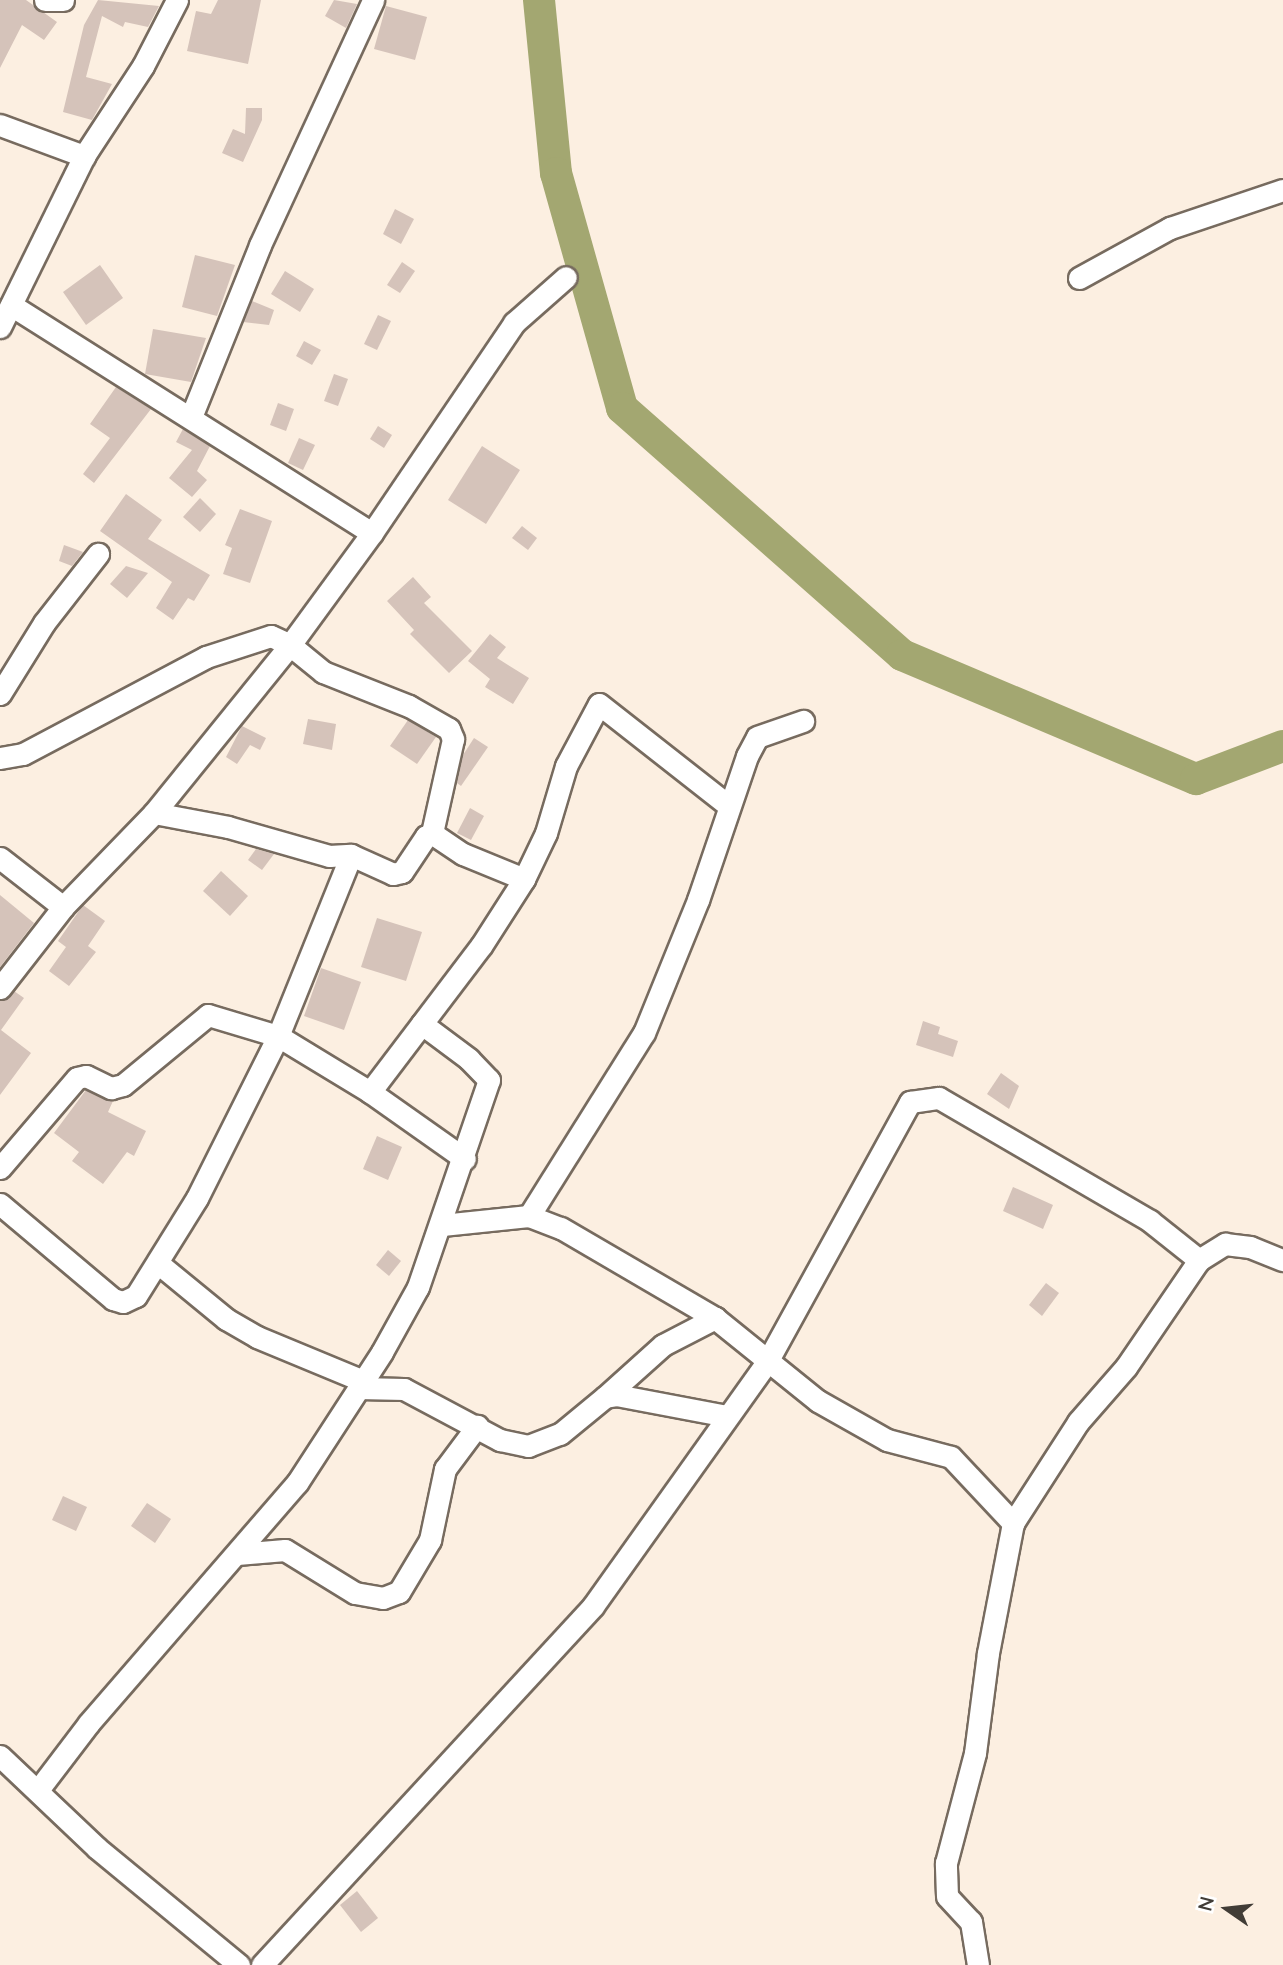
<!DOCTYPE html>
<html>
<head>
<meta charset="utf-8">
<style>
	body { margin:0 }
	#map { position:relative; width:1283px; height:1965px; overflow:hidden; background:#fcefe1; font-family:"Nunito Sans",sans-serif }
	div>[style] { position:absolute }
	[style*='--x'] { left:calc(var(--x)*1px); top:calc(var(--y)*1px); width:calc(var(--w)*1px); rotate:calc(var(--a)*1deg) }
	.river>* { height:32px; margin:-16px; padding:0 16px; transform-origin:16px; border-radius:16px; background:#a3a771 }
	.building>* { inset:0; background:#d5c3ba }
	.roads { filter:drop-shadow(2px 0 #776b5f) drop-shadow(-2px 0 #776b5f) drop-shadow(0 2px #776b5f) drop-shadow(0 -2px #776b5f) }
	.minor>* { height:21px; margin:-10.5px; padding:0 10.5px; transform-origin:10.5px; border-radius:10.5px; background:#fff }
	span { translate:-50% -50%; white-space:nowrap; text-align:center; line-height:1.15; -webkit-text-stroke:5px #fff; paint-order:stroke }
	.north { position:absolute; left:1192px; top:1874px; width:70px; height:70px; -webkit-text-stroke:5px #fff; paint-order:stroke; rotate:284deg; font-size:19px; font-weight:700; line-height:28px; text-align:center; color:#413c36 }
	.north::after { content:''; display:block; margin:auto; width:24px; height:32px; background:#413c36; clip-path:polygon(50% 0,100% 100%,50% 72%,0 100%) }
</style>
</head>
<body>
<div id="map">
	<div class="river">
		<div style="--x:539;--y:0;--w:174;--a:84.4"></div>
		<div style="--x:556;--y:173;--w:244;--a:74.3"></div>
		<div style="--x:622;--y:408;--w:373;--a:41.4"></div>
		<div style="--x:902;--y:655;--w:319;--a:22.9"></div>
		<div style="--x:1196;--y:779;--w:93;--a:-20.8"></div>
	</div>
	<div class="building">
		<div style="clip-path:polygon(0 0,26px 0,57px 22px,44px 40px,22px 25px,0 68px)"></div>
		<div style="clip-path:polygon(98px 0,159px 6px,148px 27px,125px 22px,123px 27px,102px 16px,86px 77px,112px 84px,92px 120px,63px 112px,84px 25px)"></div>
		<div style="clip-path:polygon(218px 0,261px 0,248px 64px,187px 51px,196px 11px,211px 14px)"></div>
		<div style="clip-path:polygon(334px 0,357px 4px,346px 28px,325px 16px)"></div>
		<div style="clip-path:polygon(386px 6px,427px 17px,415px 60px,374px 49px)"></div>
		<div style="clip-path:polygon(246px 108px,262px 108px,262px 120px,243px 162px,222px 153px,233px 129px,245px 134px)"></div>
		<div style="clip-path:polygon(395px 209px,414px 219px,401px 244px,383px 234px)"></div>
		<div style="clip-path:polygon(195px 255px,235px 265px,217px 316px,182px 307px)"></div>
		<div style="clip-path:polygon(402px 262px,415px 271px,400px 293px,387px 285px)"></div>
		<div style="clip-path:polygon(100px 265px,123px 298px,86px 325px,63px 292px)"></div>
		<div style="clip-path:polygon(285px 271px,314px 289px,300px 312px,271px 294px)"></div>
		<div style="clip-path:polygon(252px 301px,274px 310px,269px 325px,243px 322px)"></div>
		<div style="clip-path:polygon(378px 315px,391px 321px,377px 350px,364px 344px)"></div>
		<div style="clip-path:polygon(153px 329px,206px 338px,191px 382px,145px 374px)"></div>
		<div style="clip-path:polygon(304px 341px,321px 350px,312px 365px,296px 356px)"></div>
		<div style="clip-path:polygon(334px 374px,348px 379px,338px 406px,324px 401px)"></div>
		<div style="clip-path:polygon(116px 387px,151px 409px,94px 483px,83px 474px,110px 438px,90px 424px)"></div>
		<div style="clip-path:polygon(278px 403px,294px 409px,286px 431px,270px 425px)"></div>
		<div style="clip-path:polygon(378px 426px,392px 435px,384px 448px,370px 439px)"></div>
		<div style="clip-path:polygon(183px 429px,210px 446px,197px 471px,207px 480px,192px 497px,169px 478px,192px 450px,176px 442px)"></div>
		<div style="clip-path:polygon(299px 438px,315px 445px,303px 470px,288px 463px)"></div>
		<div style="clip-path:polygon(482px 446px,520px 470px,486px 524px,448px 500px)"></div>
		<div style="clip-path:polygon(126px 494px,162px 520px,148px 539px,210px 575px,194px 601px,188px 598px,173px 620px,156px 608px,172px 582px,100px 531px)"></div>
		<div style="clip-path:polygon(200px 498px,216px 514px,200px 532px,183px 517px)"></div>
		<div style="clip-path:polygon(240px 509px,272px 521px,250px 583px,223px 574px,232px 548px,225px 545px)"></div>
		<div style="clip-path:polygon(522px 526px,537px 538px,528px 550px,512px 538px)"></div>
		<div style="clip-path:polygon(64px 545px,83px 552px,72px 566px,59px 561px)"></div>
		<div style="clip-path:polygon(126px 566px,148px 573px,127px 598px,110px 584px)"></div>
		<div style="clip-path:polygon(413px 577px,431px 597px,424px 603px,472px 651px,449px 673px,410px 634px,414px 630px,387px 601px)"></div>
		<div style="clip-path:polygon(490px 634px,506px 647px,497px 658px,529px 678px,513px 704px,485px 687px,490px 679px,468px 661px)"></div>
		<div style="clip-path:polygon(308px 719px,336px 724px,332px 750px,303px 744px)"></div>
		<div style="clip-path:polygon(408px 720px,436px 737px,417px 764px,390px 746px)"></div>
		<div style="clip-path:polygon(242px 726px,266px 738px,260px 750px,250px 745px,237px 764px,226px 757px)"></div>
		<div style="clip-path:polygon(474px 738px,488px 747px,461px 786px,457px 783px,463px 755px)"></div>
		<div style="clip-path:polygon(470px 808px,484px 816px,471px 840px,457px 833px)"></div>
		<div style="clip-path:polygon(256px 849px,274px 854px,262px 870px,248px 860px)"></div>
		<div style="clip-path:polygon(221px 871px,248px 896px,230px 916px,203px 891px)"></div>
		<div style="clip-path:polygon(0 895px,34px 923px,0 967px)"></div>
		<div style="clip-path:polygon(83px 905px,105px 921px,88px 946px,96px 952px,69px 986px,49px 971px,66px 947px,58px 941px)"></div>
		<div style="clip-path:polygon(377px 918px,422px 932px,406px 981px,361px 967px)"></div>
		<div style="clip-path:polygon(321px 968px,361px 982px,344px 1030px,304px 1016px)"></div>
		<div style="clip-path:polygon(14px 991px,24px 998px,1px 1030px,31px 1053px,0 1095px,0 1001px)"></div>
		<div style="clip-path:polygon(923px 1021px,940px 1027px,938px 1034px,958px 1041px,953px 1057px,916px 1045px)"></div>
		<div style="clip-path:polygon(1001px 1073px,1019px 1086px,1009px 1109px,987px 1094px)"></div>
		<div style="clip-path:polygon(86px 1090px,113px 1101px,108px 1112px,146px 1131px,134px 1156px,127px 1152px,103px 1184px,72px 1161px,79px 1152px,54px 1133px)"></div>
		<div style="clip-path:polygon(377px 1136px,402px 1147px,388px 1180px,363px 1169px)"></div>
		<div style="clip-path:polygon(1013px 1187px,1053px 1205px,1043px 1229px,1003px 1211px)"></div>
		<div style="clip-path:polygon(388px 1250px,401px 1261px,389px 1276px,376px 1265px)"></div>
		<div style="clip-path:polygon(1046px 1283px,1059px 1293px,1042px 1316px,1029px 1305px)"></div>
		<div style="clip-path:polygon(63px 1496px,87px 1507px,76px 1531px,52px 1520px)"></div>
		<div style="clip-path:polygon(147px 1503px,171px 1519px,155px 1543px,131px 1526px)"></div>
		<div style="clip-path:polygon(357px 1891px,378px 1918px,361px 1932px,340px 1905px)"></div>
	</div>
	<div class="roads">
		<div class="minor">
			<div style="--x:45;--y:0;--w:18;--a:0"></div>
			<div style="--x:0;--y:125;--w:90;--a:20.3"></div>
			<div style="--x:1079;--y:278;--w:104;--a:-28.8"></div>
			<div style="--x:1170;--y:228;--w:119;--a:-18.6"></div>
			<div style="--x:11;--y:305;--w:427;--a:32.3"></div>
			<div style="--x:0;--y:327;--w:191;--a:-63.8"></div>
			<div style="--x:84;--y:156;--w:108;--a:-56.8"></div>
			<div style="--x:143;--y:66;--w:74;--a:-62.7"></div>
			<div style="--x:191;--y:417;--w:185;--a:-68.1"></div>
			<div style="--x:260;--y:245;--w:270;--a:-65.2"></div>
			<div style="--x:0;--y:694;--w:84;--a:-58.2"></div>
			<div style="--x:44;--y:623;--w:88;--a:-52"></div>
			<div style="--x:0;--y:758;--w:23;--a:-10"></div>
			<div style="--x:23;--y:754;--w:207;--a:-27.9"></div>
			<div style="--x:206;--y:657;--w:68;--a:-17.9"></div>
			<div style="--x:271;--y:636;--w:21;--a:25"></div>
			<div style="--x:290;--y:645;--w:43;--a:39.3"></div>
			<div style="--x:323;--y:672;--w:92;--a:21.6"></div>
			<div style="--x:409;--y:706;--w:46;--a:29.9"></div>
			<div style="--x:449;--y:729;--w:11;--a:68"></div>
			<div style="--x:453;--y:739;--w:96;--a:102.6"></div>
			<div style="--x:154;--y:813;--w:75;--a:10.7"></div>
			<div style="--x:228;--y:827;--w:105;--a:16"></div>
			<div style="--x:329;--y:856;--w:22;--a:-3"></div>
			<div style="--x:351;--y:855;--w:46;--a:24.3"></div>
			<div style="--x:393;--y:874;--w:9;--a:-13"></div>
			<div style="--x:402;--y:872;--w:43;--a:-56.3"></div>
			<div style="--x:426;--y:836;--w:7;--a:-16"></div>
			<div style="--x:433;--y:834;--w:36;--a:34"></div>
			<div style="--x:463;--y:854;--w:66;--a:22.3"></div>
			<div style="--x:0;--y:858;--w:80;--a:37.9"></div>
			<div style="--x:0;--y:988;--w:103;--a:-52.1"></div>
			<div style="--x:63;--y:907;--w:131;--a:-45.9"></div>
			<div style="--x:154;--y:813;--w:216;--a:-51"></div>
			<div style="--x:290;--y:645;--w:139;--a:-53.8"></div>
			<div style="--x:372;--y:533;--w:254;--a:-55.9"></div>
			<div style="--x:514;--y:323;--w:69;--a:-41.5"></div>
			<div style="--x:370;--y:1092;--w:183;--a:-52.8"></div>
			<div style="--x:481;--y:946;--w:80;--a:-57.3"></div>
			<div style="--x:524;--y:879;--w:51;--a:-64.4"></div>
			<div style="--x:546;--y:833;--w:70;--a:-73.4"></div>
			<div style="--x:566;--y:766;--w:70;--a:-62"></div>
			<div style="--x:599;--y:704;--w:164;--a:38.1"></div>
			<div style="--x:0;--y:1168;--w:118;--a:-49.5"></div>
			<div style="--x:77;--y:1078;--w:9;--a:-13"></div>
			<div style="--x:86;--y:1076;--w:28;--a:26"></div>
			<div style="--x:111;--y:1088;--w:12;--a:-14"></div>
			<div style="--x:123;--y:1085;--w:110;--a:-39.5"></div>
			<div style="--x:208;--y:1015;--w:73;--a:16.7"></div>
			<div style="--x:278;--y:1036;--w:108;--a:31.3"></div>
			<div style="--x:370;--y:1092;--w:116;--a:35.2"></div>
			<div style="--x:0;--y:1204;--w:148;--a:40.1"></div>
			<div style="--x:113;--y:1299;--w:10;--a:17"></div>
			<div style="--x:123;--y:1302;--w:14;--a:-25"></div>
			<div style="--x:136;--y:1296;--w:115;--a:-58.1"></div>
			<div style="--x:197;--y:1198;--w:181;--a:-63.4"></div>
			<div style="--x:278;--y:1036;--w:195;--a:-68"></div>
			<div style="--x:529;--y:1216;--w:216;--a:-57.9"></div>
			<div style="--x:644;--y:1033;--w:144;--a:-67.9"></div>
			<div style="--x:698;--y:900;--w:152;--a:-71.2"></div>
			<div style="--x:747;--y:756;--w:21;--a:-62"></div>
			<div style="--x:757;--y:737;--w:49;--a:-19.2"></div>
			<div style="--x:442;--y:1225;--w:87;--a:-5.9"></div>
			<div style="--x:529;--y:1216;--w:34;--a:21"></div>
			<div style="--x:561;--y:1228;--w:178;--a:30.3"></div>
			<div style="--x:715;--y:1318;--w:132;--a:38.9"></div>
			<div style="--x:818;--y:1401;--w:79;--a:29.5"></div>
			<div style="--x:887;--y:1440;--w:66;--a:14.9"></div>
			<div style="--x:951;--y:1457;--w:91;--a:46.8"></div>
			<div style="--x:159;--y:1264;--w:87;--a:39.4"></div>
			<div style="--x:226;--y:1319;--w:36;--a:30"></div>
			<div style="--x:257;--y:1337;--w:115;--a:22.5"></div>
			<div style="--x:358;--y:1388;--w:46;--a:1.2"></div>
			<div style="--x:404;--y:1389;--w:109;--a:28"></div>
			<div style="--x:500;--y:1440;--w:29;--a:12"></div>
			<div style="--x:528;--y:1446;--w:34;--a:-21"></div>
			<div style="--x:560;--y:1434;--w:58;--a:-39.4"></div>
			<div style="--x:605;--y:1397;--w:11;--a:-10"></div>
			<div style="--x:616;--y:1395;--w:113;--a:10.7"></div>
			<div style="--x:605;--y:1397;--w:78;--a:-41.9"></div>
			<div style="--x:663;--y:1345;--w:59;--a:-27.4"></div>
			<div style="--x:237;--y:1554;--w:48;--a:-4.8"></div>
			<div style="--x:285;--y:1550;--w:82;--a:31.6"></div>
			<div style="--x:355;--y:1593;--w:28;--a:10"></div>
			<div style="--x:383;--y:1598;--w:17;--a:-21"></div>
			<div style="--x:399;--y:1592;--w:61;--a:-59.2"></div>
			<div style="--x:430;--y:1540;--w:73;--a:-78.1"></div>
			<div style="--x:445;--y:1469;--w:54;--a:-53.3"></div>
			<div style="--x:0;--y:1756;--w:134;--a:43.5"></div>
			<div style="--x:97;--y:1848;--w:184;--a:39.5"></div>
			<div style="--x:38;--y:1790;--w:84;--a:-52.7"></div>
			<div style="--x:89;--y:1723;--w:318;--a:-49.1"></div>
			<div style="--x:297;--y:1483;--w:156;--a:-57"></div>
			<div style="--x:382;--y:1352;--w:74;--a:-61"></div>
			<div style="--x:418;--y:1287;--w:219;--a:-71.1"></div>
			<div style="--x:489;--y:1080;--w:29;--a:-134"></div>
			<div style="--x:469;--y:1059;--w:59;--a:-143.3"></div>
			<div style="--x:262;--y:1965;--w:488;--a:-47.3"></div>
			<div style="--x:593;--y:1606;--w:300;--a:-54.5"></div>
			<div style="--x:767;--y:1362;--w:297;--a:-61.2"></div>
			<div style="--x:910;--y:1102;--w:29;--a:-8"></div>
			<div style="--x:939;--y:1098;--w:244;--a:30.2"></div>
			<div style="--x:1150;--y:1221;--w:63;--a:38.5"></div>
			<div style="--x:978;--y:1965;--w:44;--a:-99.2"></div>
			<div style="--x:971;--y:1922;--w:35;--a:-133"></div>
			<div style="--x:947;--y:1896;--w:33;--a:-92"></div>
			<div style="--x:946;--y:1863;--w:114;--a:-75.2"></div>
			<div style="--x:975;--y:1753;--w:101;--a:-82.6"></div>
			<div style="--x:988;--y:1653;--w:132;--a:-79.1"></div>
			<div style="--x:1013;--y:1523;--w:120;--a:-57.2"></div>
			<div style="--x:1078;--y:1422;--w:73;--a:-48.9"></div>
			<div style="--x:1126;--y:1367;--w:130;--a:-55.7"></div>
			<div style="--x:1199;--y:1260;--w:31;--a:-32"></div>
			<div style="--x:1225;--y:1244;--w:25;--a:7"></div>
			<div style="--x:1250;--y:1247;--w:35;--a:22"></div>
		</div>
	</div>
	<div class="north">N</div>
</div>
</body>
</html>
